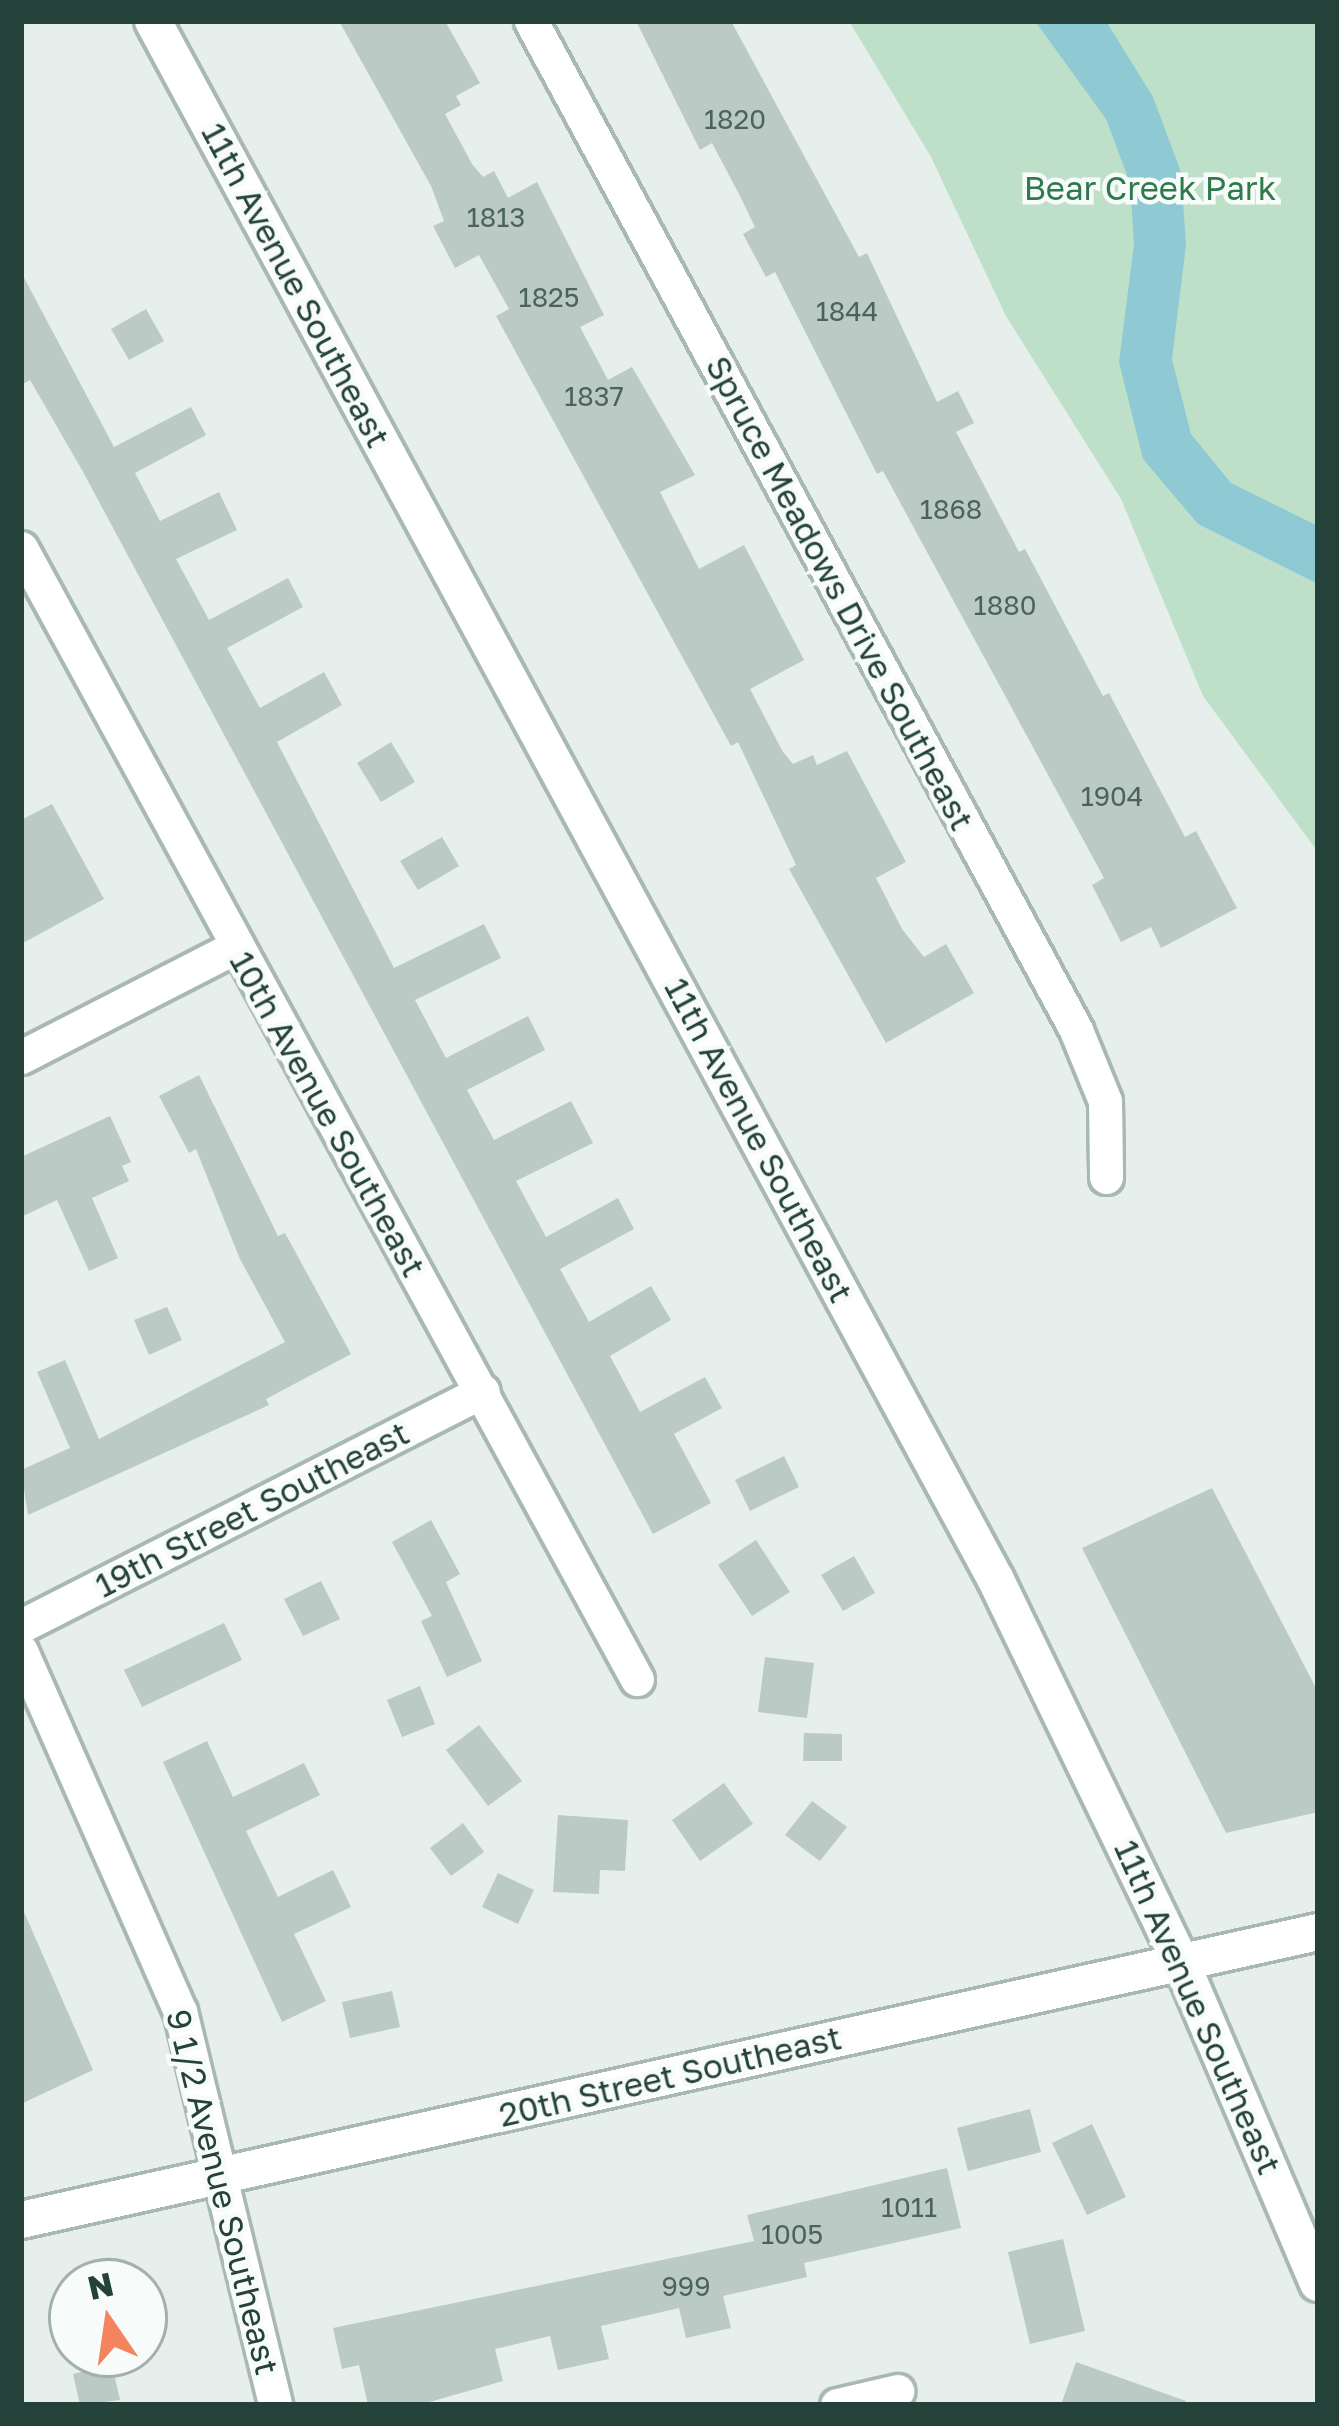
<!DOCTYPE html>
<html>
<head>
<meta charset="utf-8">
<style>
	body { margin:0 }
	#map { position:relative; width:1339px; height:2426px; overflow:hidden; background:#e6efeb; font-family:"Golos Text",sans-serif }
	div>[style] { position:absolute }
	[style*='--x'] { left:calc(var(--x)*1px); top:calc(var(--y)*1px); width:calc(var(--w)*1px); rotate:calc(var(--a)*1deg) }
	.green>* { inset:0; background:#bfe0c8 }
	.water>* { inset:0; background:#8ec9d4 }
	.building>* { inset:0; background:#bbcac4 }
	.roads { filter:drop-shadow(3px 0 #a8b8b2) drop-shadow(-3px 0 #a8b8b2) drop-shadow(0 3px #a8b8b2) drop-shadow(0 -3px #a8b8b2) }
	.street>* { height:33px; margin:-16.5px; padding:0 16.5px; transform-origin:16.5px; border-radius:16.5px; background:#fff }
	.secondary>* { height:36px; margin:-18px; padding:0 18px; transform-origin:18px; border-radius:18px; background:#fff }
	span { translate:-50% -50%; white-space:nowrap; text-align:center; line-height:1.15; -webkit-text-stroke:9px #f7fbf9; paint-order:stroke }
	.number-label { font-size:27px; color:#4a645c }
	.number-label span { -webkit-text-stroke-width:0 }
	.park-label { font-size:33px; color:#2d7a4b }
	.street-label { font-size:33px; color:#24423a }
	.frame { position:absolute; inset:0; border:24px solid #24423a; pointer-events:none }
	.north { position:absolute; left:48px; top:2258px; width:120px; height:120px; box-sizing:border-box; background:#f7fbf9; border:3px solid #a3b1ad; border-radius:50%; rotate:347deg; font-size:33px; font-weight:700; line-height:48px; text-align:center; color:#24423a }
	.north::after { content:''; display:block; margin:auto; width:42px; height:54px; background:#f4845f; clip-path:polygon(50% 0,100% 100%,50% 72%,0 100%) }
</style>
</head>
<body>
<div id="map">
	<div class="green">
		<div style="clip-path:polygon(849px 21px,1318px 21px,1318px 852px,1203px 696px,1121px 499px,1006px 316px,931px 157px)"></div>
	</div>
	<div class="water">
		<div style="clip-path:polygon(1035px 21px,1106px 21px,1153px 97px,1181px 172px,1186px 245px,1172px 359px,1191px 434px,1231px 483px,1318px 526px,1318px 584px,1198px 524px,1143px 459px,1119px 362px,1134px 244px,1130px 183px,1106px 119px)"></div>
	</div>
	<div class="building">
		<div style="clip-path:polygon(339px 21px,445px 21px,480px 83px,456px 96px,461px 105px,445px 114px,472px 164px,483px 177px,494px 171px,508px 198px,537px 182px,604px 315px,580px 327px,608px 380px,632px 367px,695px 475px,660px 492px,699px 569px,744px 545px,804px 660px,750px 689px,783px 752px,793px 764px,813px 755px,817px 765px,847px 751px,906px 862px,876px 878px,902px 929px,924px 957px,946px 944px,974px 993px,886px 1043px,789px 869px,796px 865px,738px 742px,731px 746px,496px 316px,509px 309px,479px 255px,455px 268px,433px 226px,444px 221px,431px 186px)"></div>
		<div style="clip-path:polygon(636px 21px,731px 21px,859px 257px,867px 253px,937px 402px,958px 391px,974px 423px,956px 432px,1019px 552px,1025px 549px,1103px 696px,1109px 693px,1185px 837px,1196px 831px,1237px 908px,1161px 948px,1151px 927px,1121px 942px,1092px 885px,1104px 878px,883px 471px,877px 474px,775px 272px,766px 277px,743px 234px,755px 227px,740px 196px,712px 143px,700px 150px)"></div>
		<div style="clip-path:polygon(21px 272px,114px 447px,191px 407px,206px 435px,135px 473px,160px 521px,219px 492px,237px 530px,176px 559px,209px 620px,288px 578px,303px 607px,227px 648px,260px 708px,324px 672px,342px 705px,277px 742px,394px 968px,484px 924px,501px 958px,415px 1000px,446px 1058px,528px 1016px,545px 1050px,467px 1090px,494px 1140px,571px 1101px,593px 1143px,516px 1181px,546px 1237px,618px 1198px,634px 1229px,560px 1269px,589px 1322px,651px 1286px,671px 1320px,610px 1356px,640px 1412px,705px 1377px,722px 1408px,674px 1434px,711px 1503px,653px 1534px,82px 470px,30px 380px,21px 385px)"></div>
		<div style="clip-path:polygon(146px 309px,164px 341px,129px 360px,111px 329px)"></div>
		<div style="clip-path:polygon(391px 742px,415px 782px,381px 802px,357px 763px)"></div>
		<div style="clip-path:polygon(52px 804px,104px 899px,21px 944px,21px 820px)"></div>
		<div style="clip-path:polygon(442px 837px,459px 866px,418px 890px,400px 861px)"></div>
		<div style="clip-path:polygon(199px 1075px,278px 1236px,285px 1233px,351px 1354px,266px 1399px,269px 1405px,28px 1515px,21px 1470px,70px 1448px,37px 1372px,65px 1360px,99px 1439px,285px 1342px,239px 1257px,196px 1149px,189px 1153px,159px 1096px)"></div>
		<div style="clip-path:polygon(110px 1116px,131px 1162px,122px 1166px,129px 1181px,92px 1198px,118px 1258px,89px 1271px,57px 1200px,21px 1217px,21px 1157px)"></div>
		<div style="clip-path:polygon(167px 1307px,182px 1340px,149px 1355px,134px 1320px)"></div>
		<div style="clip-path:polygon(784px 1456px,799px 1487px,750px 1511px,735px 1480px)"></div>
		<div style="clip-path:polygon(1212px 1488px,1318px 1692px,1318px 1812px,1226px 1833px,1082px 1548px)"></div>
		<div style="clip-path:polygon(431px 1520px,460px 1574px,446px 1582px,482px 1661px,447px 1677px,421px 1621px,432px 1616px,392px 1542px)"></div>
		<div style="clip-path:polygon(756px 1540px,790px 1592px,752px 1616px,718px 1565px)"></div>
		<div style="clip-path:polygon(854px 1556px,875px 1593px,843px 1611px,821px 1575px)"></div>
		<div style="clip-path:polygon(321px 1581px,340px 1619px,303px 1636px,284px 1599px)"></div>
		<div style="clip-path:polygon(224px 1623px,242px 1660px,142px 1707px,124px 1670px)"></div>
		<div style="clip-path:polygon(765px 1657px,814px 1663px,807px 1718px,758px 1712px)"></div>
		<div style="clip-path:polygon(420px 1686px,435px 1724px,402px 1737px,387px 1700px)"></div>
		<div style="clip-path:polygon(479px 1725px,522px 1781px,488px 1806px,446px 1750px)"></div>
		<div style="clip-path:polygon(804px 1733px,842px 1734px,842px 1761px,803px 1761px)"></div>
		<div style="clip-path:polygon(207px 1741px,233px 1797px,304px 1763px,320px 1795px,246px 1831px,278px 1897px,333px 1870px,351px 1907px,294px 1934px,326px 2001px,282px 2022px,163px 1762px)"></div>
		<div style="clip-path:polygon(724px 1783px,753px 1824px,700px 1861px,672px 1820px)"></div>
		<div style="clip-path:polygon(812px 1801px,847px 1827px,820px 1861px,785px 1835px)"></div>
		<div style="clip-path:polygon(558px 1815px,628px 1820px,625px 1871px,600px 1870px,599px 1894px,553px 1892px)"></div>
		<div style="clip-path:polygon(463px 1823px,484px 1852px,451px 1876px,430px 1848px)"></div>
		<div style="clip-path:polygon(498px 1873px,534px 1890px,518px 1924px,482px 1907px)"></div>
		<div style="clip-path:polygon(21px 1905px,93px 2070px,21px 2104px)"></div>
		<div style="clip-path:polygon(392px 1991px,400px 2027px,350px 2038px,342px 2002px)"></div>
		<div style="clip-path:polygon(1030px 2109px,1041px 2152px,968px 2171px,957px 2128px)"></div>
		<div style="clip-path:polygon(1092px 2124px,1126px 2197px,1087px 2215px,1052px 2143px)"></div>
		<div style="clip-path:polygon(947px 2168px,961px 2228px,804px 2263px,807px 2277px,723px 2296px,731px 2328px,686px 2338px,679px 2308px,601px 2326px,609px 2359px,558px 2370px,550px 2336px,495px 2349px,503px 2381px,419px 2405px,368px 2405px,359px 2365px,342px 2369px,333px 2328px,754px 2241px,747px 2215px)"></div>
		<div style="clip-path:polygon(1063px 2239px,1085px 2331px,1030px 2344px,1008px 2252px)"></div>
		<div style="clip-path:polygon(1076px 2362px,1186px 2401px,1185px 2405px,1061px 2405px)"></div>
		<div style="clip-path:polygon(112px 2365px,120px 2400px,80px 2405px,73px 2374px)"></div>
	</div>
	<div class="roads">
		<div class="street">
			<div style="--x:531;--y:21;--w:1147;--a:61.62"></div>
			<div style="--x:1076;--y:1030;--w:77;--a:67.8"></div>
			<div style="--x:1105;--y:1101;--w:76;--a:89.2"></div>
			<div style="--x:21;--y:548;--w:1288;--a:61.43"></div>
			<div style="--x:21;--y:1057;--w:241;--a:-27.2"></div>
			<div style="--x:21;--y:1626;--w:518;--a:-26.96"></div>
			<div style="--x:21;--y:1651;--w:394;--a:66.2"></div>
			<div style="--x:180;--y:2011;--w:405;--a:76.4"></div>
			<div style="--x:837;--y:2405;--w:62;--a:-13.1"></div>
		</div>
		<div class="secondary">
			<div style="--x:153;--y:21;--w:1772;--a:61.6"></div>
			<div style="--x:996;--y:1580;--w:424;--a:64.2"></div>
			<div style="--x:1181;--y:1962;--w:349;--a:66.9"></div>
			<div style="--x:21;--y:2220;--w:1329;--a:-12.52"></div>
		</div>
	</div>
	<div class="number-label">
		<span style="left:735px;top:120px">1820</span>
		<span style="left:496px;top:218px">1813</span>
		<span style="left:549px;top:298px">1825</span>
		<span style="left:847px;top:312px">1844</span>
		<span style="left:594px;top:397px">1837</span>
		<span style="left:951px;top:510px">1868</span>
		<span style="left:1005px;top:606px">1880</span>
		<span style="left:1112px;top:797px">1904</span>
		<span style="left:909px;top:2208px">1011</span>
		<span style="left:792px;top:2235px">1005</span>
		<span style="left:686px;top:2287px">999</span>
	</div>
	<div class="park-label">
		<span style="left:1150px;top:188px">Bear Creek Park</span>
	</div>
	<div class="street-label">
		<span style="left:296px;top:285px;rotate:62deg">11th Avenue Southeast</span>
		<span style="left:840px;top:593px;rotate:62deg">Spruce Meadows Drive Southeast</span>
		<span style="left:328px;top:1114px;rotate:61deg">10th Avenue Southeast</span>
		<span style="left:759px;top:1140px;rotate:62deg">11th Avenue Southeast</span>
		<span style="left:252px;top:1509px;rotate:-27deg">19th Street Southeast</span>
		<span style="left:1198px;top:2007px;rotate:66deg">11th Avenue Southeast</span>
		<span style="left:670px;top:2076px;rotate:-13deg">20th Street Southeast</span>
		<span style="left:223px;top:2192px;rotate:76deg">9 1/2 Avenue Southeast</span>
	</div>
	<div class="frame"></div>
	<div class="north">N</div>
</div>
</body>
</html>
